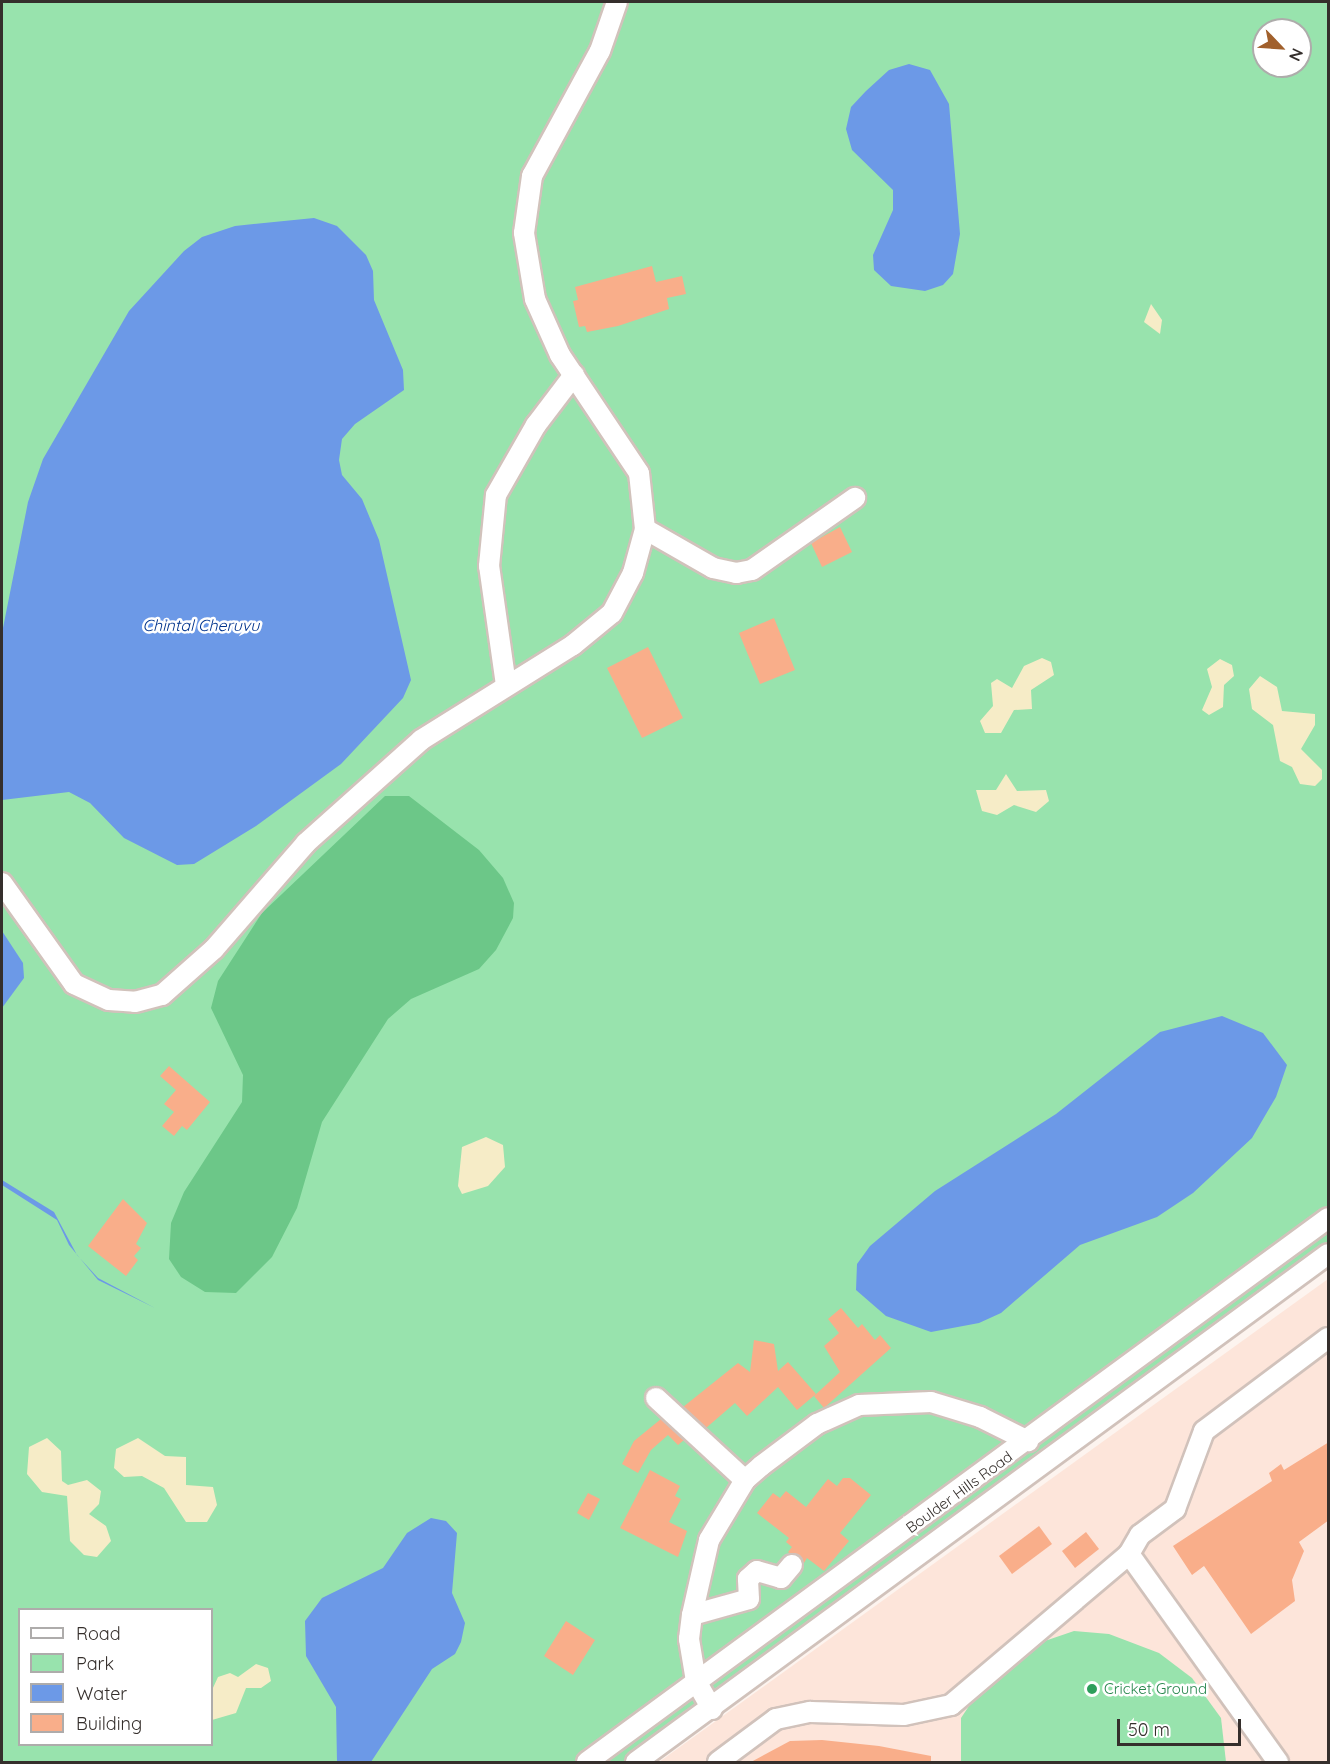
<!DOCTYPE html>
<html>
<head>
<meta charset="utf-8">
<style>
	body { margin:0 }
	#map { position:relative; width:1330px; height:1764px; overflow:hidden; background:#fdf4ef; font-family:Quicksand,sans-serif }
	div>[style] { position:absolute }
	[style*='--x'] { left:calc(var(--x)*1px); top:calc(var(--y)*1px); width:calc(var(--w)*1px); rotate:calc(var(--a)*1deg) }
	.built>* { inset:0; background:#fde5da }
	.green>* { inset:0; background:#98e3ad }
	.forest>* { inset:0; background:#6cc788 }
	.sand>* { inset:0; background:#f6ecc7 }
	.water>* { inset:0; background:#6c99e7 }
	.building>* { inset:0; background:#f9ae8a }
	.roads { filter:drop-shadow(2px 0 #d1c2bb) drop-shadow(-2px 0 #d1c2bb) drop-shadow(0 2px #d1c2bb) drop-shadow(0 -2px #d1c2bb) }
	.minor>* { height:20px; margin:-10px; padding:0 10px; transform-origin:10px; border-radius:10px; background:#fff }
	.dots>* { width:16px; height:16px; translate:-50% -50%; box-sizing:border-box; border:3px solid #fff; border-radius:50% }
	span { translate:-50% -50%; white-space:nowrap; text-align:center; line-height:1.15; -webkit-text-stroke:5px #fff; paint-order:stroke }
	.street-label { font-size:15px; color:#352f2c }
	.leisure-label { font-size:15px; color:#27864d }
	.left { translate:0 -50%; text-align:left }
	.water-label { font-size:16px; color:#00338c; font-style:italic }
	.frame { position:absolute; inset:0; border:3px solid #352f2c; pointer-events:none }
	.legend { position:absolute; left:18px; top:1608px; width:195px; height:138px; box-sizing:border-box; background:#fff; border:2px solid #aeacab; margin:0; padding:8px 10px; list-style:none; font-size:18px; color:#352f2c }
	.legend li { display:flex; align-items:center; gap:12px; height:30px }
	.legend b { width:30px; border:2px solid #aeacab }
	.north { position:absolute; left:1252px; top:18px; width:60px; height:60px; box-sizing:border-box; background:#fff; border:2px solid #aeacab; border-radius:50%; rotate:115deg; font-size:16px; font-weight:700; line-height:24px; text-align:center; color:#352f2c }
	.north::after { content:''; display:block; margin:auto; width:21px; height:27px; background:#a1602c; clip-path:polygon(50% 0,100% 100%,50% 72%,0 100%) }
	.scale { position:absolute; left:1117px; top:1719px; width:124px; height:27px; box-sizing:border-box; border:3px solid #352f2c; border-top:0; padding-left:8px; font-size:18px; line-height:21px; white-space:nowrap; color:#352f2c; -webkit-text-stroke:4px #fff; paint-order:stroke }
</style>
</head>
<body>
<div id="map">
	<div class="built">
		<div style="clip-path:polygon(1328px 1279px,1328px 1762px,659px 1762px)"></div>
	</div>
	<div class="green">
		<div style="clip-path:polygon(evenodd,2px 2px,1328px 2px,1328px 1264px,646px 1762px,2px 1762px,2px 2px,1264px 30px,1300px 30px,1300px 66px,1264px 66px,1264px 30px,2px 2px,20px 1610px,212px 1610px,212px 1744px,20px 1744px,20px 1610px)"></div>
		<div style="clip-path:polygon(1074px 1631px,1109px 1634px,1159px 1653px,1192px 1678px,1221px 1718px,1226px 1762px,961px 1762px,961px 1718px,973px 1700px,1036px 1644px)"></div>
	</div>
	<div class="forest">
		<div style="clip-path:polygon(385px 796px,409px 796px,479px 850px,503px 878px,514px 903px,513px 918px,496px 950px,479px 969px,411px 999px,388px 1019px,322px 1122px,297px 1208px,272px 1257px,236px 1293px,205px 1292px,181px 1277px,169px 1259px,171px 1223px,184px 1192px,242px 1102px,243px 1075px,211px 1008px,218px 981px,262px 913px)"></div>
	</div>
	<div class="sand">
		<div style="clip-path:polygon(1151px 304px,1162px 320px,1160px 334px,1144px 322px)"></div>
		<div style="clip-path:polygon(1042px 658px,1051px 662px,1054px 675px,1031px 690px,1032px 709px,1014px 710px,1001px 733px,985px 733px,980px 721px,993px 706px,991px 683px,997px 679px,1012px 688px,1024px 666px)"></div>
		<div style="clip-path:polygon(1220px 659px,1232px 665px,1234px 676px,1224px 685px,1223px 707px,1209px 715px,1202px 710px,1212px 687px,1207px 669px)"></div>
		<div style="clip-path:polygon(1260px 676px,1277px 687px,1282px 711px,1315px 714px,1315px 725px,1301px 749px,1322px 770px,1322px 779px,1315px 786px,1300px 784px,1292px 767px,1280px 761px,1273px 725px,1252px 709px,1249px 689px)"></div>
		<div style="clip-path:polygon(1006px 774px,1017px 791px,1046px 790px,1049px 801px,1036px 812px,1014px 805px,997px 815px,982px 811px,976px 790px,996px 790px)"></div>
		<div style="clip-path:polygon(486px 1137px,503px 1145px,505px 1167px,488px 1186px,462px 1194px,458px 1186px,462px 1147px)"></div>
		<div style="clip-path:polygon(47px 1438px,61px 1451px,62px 1481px,68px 1485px,87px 1480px,101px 1491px,99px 1504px,89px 1514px,106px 1526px,111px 1541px,97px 1557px,84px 1555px,70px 1541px,67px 1496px,42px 1492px,27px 1474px,29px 1447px)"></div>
		<div style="clip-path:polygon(138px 1438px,165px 1456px,186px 1457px,186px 1485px,213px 1487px,217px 1505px,207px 1522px,186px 1522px,164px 1488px,142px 1476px,124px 1477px,114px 1468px,116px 1449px)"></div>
		<div style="clip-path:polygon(256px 1664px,268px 1668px,271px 1681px,261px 1688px,246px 1688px,236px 1713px,212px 1720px,212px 1690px,218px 1677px,230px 1673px,238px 1677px)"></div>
	</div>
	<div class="water">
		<div style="clip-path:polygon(909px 64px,930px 70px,949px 104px,960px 234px,953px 274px,943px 285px,925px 291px,891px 286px,874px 270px,873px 255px,893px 210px,893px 190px,852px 150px,846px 129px,851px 107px,866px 91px,889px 70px)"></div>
		<div style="clip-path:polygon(314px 218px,337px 226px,366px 255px,373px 271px,374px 300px,403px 370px,404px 390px,355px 424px,342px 439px,339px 460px,342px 475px,362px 499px,379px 540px,411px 680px,403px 698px,341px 764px,256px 826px,194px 864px,177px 865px,124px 838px,90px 803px,69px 792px,2px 800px,2px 633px,28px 502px,43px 459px,129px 311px,184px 251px,202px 237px,235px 226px)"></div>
		<div style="clip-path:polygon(2px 931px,23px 963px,24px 978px,2px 1008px)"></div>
		<div style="clip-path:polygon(1222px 1016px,1263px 1033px,1287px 1065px,1276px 1097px,1252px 1138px,1193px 1193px,1157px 1217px,1080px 1245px,1001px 1313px,979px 1323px,931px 1332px,886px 1316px,856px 1290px,857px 1264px,870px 1246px,935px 1191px,1056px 1114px,1160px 1032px)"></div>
		<div style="clip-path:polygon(2px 1180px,54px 1212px,77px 1255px,98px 1278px,155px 1308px,98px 1280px,69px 1245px,57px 1220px,2px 1185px)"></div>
		<div style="clip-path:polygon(431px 1518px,446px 1521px,457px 1533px,452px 1593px,465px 1623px,461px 1642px,455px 1654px,432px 1669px,371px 1762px,337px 1762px,336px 1707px,306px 1656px,305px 1621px,322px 1598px,383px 1568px,407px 1533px)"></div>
	</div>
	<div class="building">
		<div style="clip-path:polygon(652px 266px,656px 282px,682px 276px,686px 294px,667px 298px,669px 309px,618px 326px,587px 332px,585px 326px,579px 327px,573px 301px,578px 300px,575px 287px)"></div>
		<div style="clip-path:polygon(840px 527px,852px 552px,822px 567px,811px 543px)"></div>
		<div style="clip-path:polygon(774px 618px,795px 670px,760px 684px,739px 633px)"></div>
		<div style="clip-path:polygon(648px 647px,683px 718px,642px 738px,607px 668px)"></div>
		<div style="clip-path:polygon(169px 1066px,210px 1102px,187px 1130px,182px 1126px,174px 1136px,162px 1126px,174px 1112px,164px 1104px,176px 1090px,160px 1076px)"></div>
		<div style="clip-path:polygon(123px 1199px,147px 1223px,136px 1244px,141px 1248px,134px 1256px,138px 1260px,126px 1276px,88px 1246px)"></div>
		<div style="clip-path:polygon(841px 1308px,858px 1328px,862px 1324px,875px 1340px,880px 1335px,891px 1348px,824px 1408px,814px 1396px,840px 1372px,824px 1346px,839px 1333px,828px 1319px)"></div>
		<div style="clip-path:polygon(754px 1340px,774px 1344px,778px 1371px,788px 1362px,816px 1394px,797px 1410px,778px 1387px,747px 1416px,735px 1403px,706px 1428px,683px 1407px,738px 1363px,750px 1372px)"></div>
		<div style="clip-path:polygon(661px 1419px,684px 1440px,678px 1445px,668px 1435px,651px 1450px,638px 1473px,622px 1464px,634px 1441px)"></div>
		<div style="clip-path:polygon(1329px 1442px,1329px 1520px,1299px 1542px,1304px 1551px,1292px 1580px,1295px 1601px,1251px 1634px,1204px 1566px,1192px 1575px,1173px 1546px,1272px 1481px,1269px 1473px,1281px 1464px,1284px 1470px)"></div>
		<div style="clip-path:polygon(650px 1470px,680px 1486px,675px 1496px,681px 1499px,669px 1522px,687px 1531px,678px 1557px,620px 1528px)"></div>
		<div style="clip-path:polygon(843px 1478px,850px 1478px,871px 1495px,840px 1533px,849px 1541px,824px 1571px,807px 1558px,804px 1563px,788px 1552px,792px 1547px,786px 1542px,789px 1538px,757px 1513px,773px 1493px,780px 1498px,786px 1491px,806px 1507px,828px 1479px,837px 1486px)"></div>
		<div style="clip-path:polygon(588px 1493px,600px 1499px,589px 1520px,577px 1513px)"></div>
		<div style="clip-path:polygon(1039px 1526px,1052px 1544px,1012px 1574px,999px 1556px)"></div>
		<div style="clip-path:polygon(1086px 1532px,1099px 1549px,1075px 1568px,1062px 1551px)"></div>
		<div style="clip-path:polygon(566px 1621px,595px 1640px,573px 1675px,544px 1656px)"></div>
		<div style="clip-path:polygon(822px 1740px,879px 1746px,931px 1756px,931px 1762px,751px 1762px,790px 1741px)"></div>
	</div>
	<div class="roads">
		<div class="minor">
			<div style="--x:645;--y:529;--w:78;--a:29.8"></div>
			<div style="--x:713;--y:568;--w:24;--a:12"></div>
			<div style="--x:736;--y:573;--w:16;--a:-11"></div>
			<div style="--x:752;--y:570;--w:126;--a:-35"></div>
			<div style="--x:506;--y:685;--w:120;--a:-98.1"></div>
			<div style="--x:489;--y:566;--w:71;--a:-84.4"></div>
			<div style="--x:496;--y:495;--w:81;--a:-60.3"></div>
			<div style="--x:536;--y:425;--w:63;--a:-52.8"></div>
			<div style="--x:2;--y:883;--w:124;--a:54.5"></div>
			<div style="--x:74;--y:984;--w:38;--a:25"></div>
			<div style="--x:109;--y:1000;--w:26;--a:4"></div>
			<div style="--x:135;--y:1002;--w:28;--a:-15"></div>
			<div style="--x:162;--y:995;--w:69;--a:-41.5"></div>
			<div style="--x:214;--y:949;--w:140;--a:-49"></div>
			<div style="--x:306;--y:843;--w:154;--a:-41.8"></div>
			<div style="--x:421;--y:740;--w:179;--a:-32"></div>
			<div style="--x:573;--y:645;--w:50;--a:-39.4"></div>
			<div style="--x:612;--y:613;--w:45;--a:-62.3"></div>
			<div style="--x:633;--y:573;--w:46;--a:-74.7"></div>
			<div style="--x:645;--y:529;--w:56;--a:-96.1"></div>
			<div style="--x:639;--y:473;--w:142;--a:-123.8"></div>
			<div style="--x:560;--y:355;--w:61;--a:-114.1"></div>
			<div style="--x:535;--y:299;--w:67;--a:-99.5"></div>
			<div style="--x:524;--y:233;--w:58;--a:-82"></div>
			<div style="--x:532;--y:176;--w:142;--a:-61.5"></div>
			<div style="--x:600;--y:51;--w:52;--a:-70.9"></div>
			<div style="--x:656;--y:1398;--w:121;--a:42.7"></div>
			<div style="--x:1129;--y:1554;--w:256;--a:54.4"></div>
			<div style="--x:692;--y:1615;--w:59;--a:-15.7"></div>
			<div style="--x:749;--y:1599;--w:20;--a:-93"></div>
			<div style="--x:748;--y:1579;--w:12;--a:-42"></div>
			<div style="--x:757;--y:1571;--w:25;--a:16"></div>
			<div style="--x:781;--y:1578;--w:17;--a:-50"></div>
			<div style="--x:712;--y:1709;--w:32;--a:-120"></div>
			<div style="--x:696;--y:1681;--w:43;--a:-99.5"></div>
			<div style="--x:689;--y:1639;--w:24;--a:-83"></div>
			<div style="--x:692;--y:1615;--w:77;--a:-77.2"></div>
			<div style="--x:709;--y:1540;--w:70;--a:-59"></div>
			<div style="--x:745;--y:1480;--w:21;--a:-41"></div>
			<div style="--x:761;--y:1466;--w:70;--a:-36.9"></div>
			<div style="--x:817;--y:1424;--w:46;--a:-24.3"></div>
			<div style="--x:859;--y:1405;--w:72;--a:-2.4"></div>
			<div style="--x:931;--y:1402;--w:51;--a:17"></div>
			<div style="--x:980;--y:1417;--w:54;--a:26.6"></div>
			<div style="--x:587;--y:1762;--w:919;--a:-36.28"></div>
			<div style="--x:636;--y:1762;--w:858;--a:-36.28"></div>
			<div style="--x:718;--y:1762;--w:72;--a:-36.6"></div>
			<div style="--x:776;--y:1719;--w:35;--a:-12"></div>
			<div style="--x:810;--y:1712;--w:94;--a:1.8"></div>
			<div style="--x:904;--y:1715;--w:48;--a:-12"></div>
			<div style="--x:951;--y:1705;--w:233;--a:-40.3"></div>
			<div style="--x:1129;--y:1554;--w:22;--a:-60"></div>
			<div style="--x:1140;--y:1535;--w:44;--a:-36.6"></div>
			<div style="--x:1175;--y:1509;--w:83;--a:-69.6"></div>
			<div style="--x:1204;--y:1431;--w:155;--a:-36.9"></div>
		</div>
	</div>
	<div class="dots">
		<div style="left:1092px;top:1689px;background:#2e9e5b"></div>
	</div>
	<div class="street-label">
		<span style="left:959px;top:1492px;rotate:-36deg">Boulder Hills Road</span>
	</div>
	<div class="leisure-label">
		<span class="left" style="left:1104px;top:1689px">Cricket Ground</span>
	</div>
	<div class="water-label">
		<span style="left:201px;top:625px">Chintal Cheruvu</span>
	</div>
	<div class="frame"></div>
	<ul class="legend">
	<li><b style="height:8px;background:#fff"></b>Road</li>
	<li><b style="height:16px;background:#98e3ad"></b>Park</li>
	<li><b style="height:16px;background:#6c99e7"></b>Water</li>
	<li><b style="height:16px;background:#f9ae8a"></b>Building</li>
	</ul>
	<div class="north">N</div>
	<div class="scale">50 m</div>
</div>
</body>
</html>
